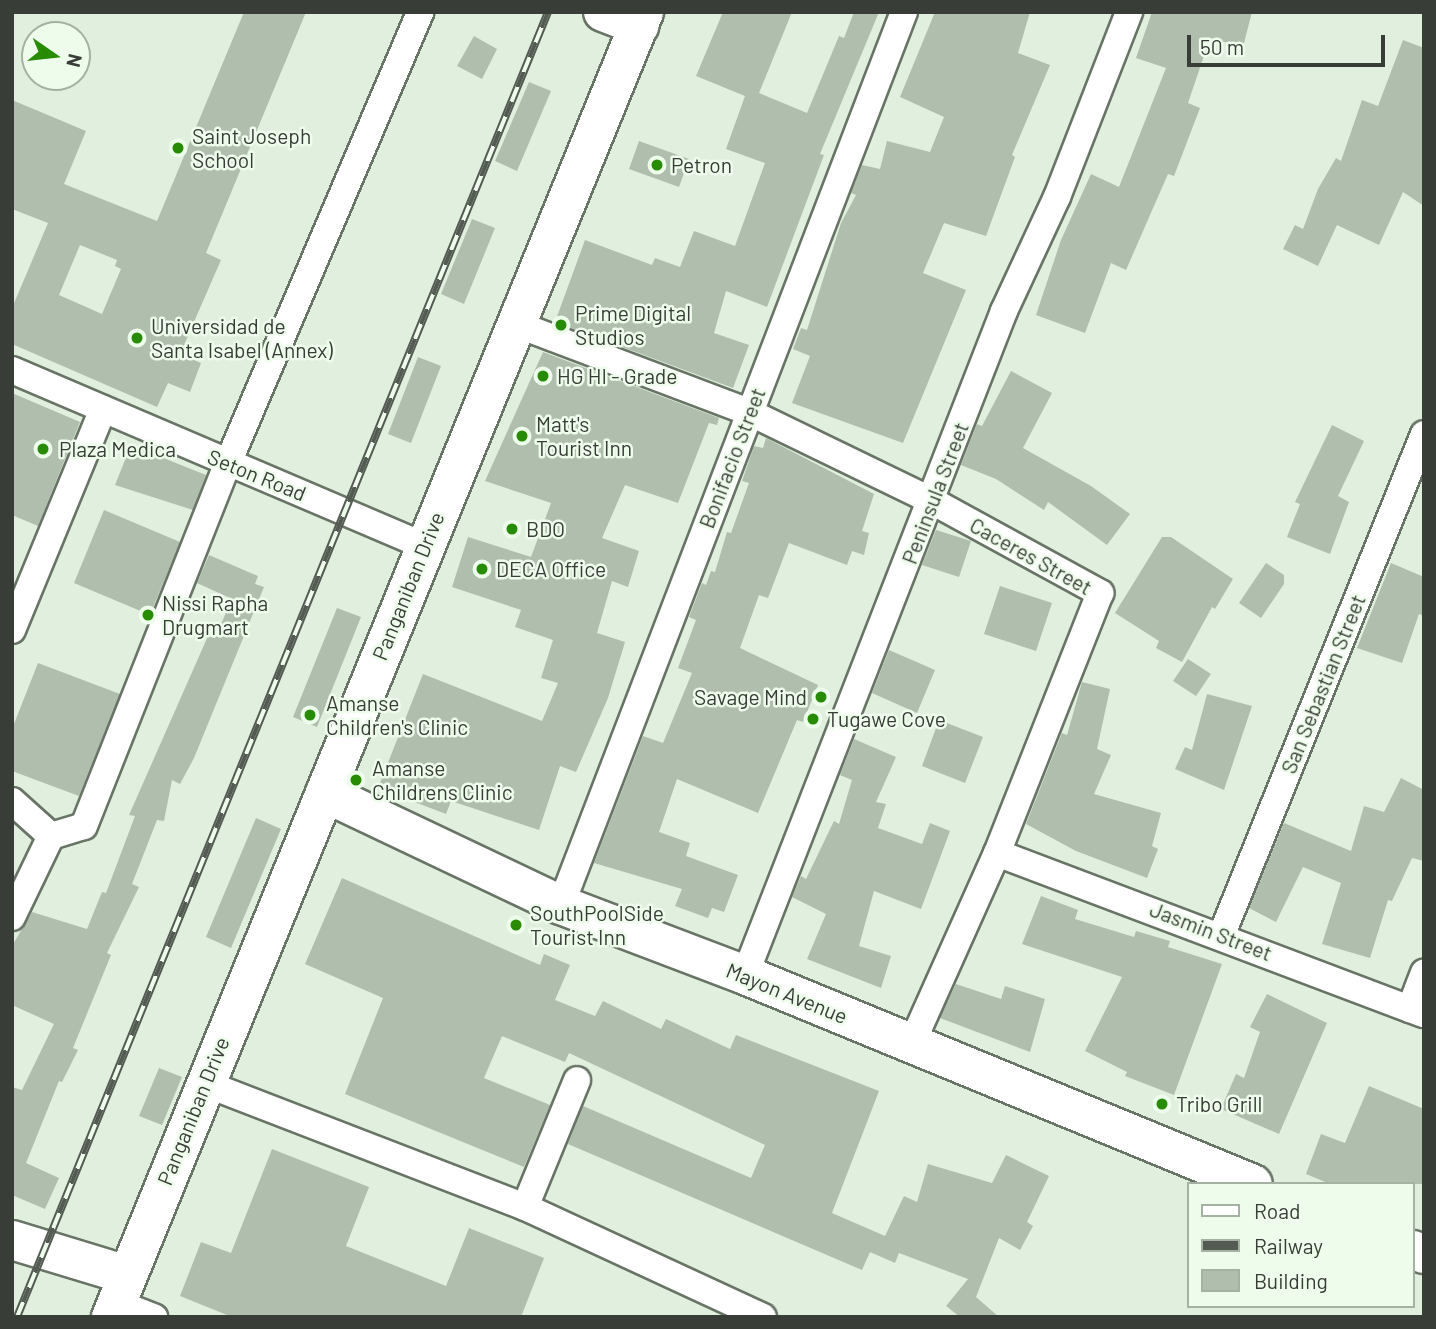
<!DOCTYPE html>
<html>
<head>
<meta charset="utf-8">
<style>
	body { margin:0 }
	#map { position:relative; width:1436px; height:1329px; overflow:hidden; background:#e1f0de; font-family:Barlow,sans-serif }
	div>[style] { position:absolute }
	[style*='--x'] { left:calc(var(--x)*1px); top:calc(var(--y)*1px); width:calc(var(--w)*1px); rotate:calc(var(--a)*1deg) }
	.building>* { inset:0; background:#b0bead }
	.roads { filter:drop-shadow(2px 0 #687465) drop-shadow(-2px 0 #687465) drop-shadow(0 2px #687465) drop-shadow(0 -2px #687465) }
	.street>* { height:26px; margin:-13px; padding:0 13px; transform-origin:13px; border-radius:13px; background:#fff }
	.secondary>* { height:38px; margin:-19px; padding:0 19px; transform-origin:19px; border-radius:19px; background:#fff }
	.rail>* { height:8px; margin-top:-4px; transform-origin:0; background:repeating-linear-gradient(90deg,#eefdeb 0 16px,#535b52 0 32px); box-sizing:border-box; border-block:2px solid #535b52 }
	.dots>* { width:19px; height:19px; translate:-50% -50%; box-sizing:border-box; border:4px solid #eefdeb; border-radius:50% }
	span { translate:-50% -50%; white-space:nowrap; text-align:center; line-height:1.15; -webkit-text-stroke:5px #eefdeb; paint-order:stroke }
	.poi-label { font-size:21px; color:#383e37 }
	.left { translate:0 -50%; text-align:left }
	.right { translate:-100% -50%; text-align:right }
	.street-label { font-size:21px; color:#383e37 }
	.frame { position:absolute; inset:0; border:14px solid #383e37; pointer-events:none }
	.legend { position:absolute; left:1187px; top:1182px; width:228px; height:126px; box-sizing:border-box; background:#eefdeb; border:2px solid #a5b1a3; margin:0; padding:9px 12px; list-style:none; font-size:21px; color:#383e37 }
	.legend li { display:flex; align-items:center; gap:14px; height:35px }
	.legend b { width:35px; border:2px solid #a5b1a3 }
	.north { position:absolute; left:21px; top:21px; width:70px; height:70px; box-sizing:border-box; background:#eefdeb; border:2px solid #a5b1a3; border-radius:50%; rotate:104deg; font-size:19px; font-weight:700; line-height:28px; text-align:center; color:#383e37 }
	.north::after { content:''; display:block; margin:auto; width:24px; height:32px; background:#278c04; clip-path:polygon(50% 0,100% 100%,50% 72%,0 100%) }
	.scale { position:absolute; left:1187px; top:35px; width:198px; height:32px; box-sizing:border-box; border:4px solid #383e37; border-top:0; padding-left:9px; font-size:21px; line-height:24px; white-space:nowrap; color:#383e37; -webkit-text-stroke:5px #eefdeb; paint-order:stroke }
</style>
</head>
<body>
<div id="map">
	<div class="building">
		<div style="clip-path:polygon(evenodd,244px 12px,306px 12px,206px 253px,221px 260px,180px 354px,201px 363px,190px 392px,168px 383px,157px 407px,12px 344px,12px 308px,48px 223px,12px 209px,12px 100px,86px 131px,64px 184px,157px 221px,244px 12px,80px 245px,117px 260px,115px 266px,121px 269px,102px 314px,59px 295px,80px 245px)"></div>
		<div style="clip-path:polygon(723px 12px,792px 12px,759px 93px,807px 113px,839px 36px,844px 38px,854px 12px,879px 12px,820px 154px,824px 155px,767px 307px,726px 291px,714px 333px,749px 345px,733px 388px,555px 322px,585px 240px,652px 265px,655px 258px,680px 267px,694px 231px,735px 246px,765px 163px,726px 149px,745px 96px,696px 76px)"></div>
		<div style="clip-path:polygon(935px 12px,1030px 12px,1018px 53px,1050px 65px,1012px 155px,1015px 157px,986px 236px,944px 223px,923px 273px,966px 290px,903px 443px,792px 403px,810px 356px,793px 349px,801px 328px,807px 330px,841px 223px,856px 195px,851px 193px,862px 165px,880px 169px,887px 141px,930px 152px,944px 117px,900px 97px)"></div>
		<div style="clip-path:polygon(1152px 12px,1252px 12px,1243px 47px,1210px 38px,1188px 103px,1200px 108px,1174px 176px,1168px 174px,1126px 270px,1111px 263px,1085px 333px,1036px 315px,1061px 240px,1091px 174px,1119px 187px,1166px 68px,1136px 58px)"></div>
		<div style="clip-path:polygon(474px 36px,497px 49px,482px 79px,457px 66px)"></div>
		<div style="clip-path:polygon(1403px 40px,1424px 48px,1424px 206px,1403px 192px,1379px 245px,1337px 225px,1318px 266px,1283px 249px,1295px 225px,1303px 229px,1318px 189px,1336px 158px,1341px 161px,1362px 100px,1378px 106px)"></div>
		<div style="clip-path:polygon(529px 82px,551px 91px,517px 171px,495px 161px)"></div>
		<div style="clip-path:polygon(639px 141px,689px 159px,679px 187px,629px 169px)"></div>
		<div style="clip-path:polygon(472px 219px,495px 228px,464px 304px,441px 294px)"></div>
		<div style="clip-path:polygon(543px 352px,719px 418px,717px 425px,709px 423px,678px 503px,625px 485px,602px 538px,639px 551px,628px 587px,612px 581px,597px 633px,625px 642px,608px 698px,576px 772px,560px 766px,539px 830px,451px 801px,446px 814px,378px 788px,423px 674px,542px 721px,558px 683px,541px 678px,553px 640px,515px 627px,521px 610px,452px 587px,468px 537px,531px 557px,551px 503px,485px 481px)"></div>
		<div style="clip-path:polygon(418px 357px,441px 366px,411px 443px,388px 434px)"></div>
		<div style="clip-path:polygon(1011px 371px,1052px 393px,1023px 448px,1091px 486px,1130px 514px,1107px 545px,1048px 502px,1044px 510px,996px 479px,961px 465px,977px 424px,982px 426px)"></div>
		<div style="clip-path:polygon(12px 393px,80px 422px,38px 526px,12px 515px)"></div>
		<div style="clip-path:polygon(1332px 425px,1364px 441px,1338px 496px,1349px 502px,1330px 554px,1287px 537px,1300px 504px,1295px 502px)"></div>
		<div style="clip-path:polygon(766px 438px,874px 494px,862px 531px,869px 533px,864px 555px,852px 551px,847px 565px,789px 543px,768px 598px,759px 595px,740px 648px,818px 685px,803px 722px,797px 720px,758px 813px,677px 779px,659px 832px,690px 843px,686px 856px,738px 875px,724px 912px,712px 908px,708px 918px,675px 906px,682px 889px,594px 863px,643px 736px,663px 743px,692px 673px,678px 668px,696px 620px,689px 617px,702px 583px,706px 585px,711px 571px,715px 572px,727px 532px,731px 533px,749px 483px,742px 481px,754px 446px,763px 448px)"></div>
		<div style="clip-path:polygon(131px 445px,206px 475px,193px 510px,115px 485px)"></div>
		<div style="clip-path:polygon(104px 510px,180px 542px,150px 615px,74px 583px)"></div>
		<div style="clip-path:polygon(936px 530px,971px 541px,959px 577px,922px 565px)"></div>
		<div style="clip-path:polygon(1162px 537px,1171px 537px,1233px 579px,1215px 609px,1212px 607px,1182px 662px,1156px 648px,1159px 641px,1115px 613px)"></div>
		<div style="clip-path:polygon(209px 555px,258px 576px,255px 584px,264px 587px,194px 758px,180px 784px,172px 780px,164px 821px,157px 820px,132px 884px,139px 887px,107px 953px,111px 955px,73px 1048px,78px 1050px,62px 1082px,59px 1081px,26px 1163px,59px 1178px,45px 1209px,12px 1195px,12px 1087px,22px 1090px,54px 1024px,12px 1005px,12px 946px,32px 912px,87px 929px,102px 892px,106px 893px,135px 816px,129px 815px,208px 636px,215px 638px,232px 599px,197px 583px)"></div>
		<div style="clip-path:polygon(1266px 563px,1284px 575px,1284px 584px,1261px 618px,1239px 603px)"></div>
		<div style="clip-path:polygon(1391px 563px,1424px 577px,1424px 616px,1419px 614px,1402px 663px,1357px 648px)"></div>
		<div style="clip-path:polygon(1000px 586px,1052px 603px,1036px 651px,984px 634px)"></div>
		<div style="clip-path:polygon(337px 608px,361px 617px,317px 727px,293px 717px)"></div>
		<div style="clip-path:polygon(889px 650px,935px 670px,917px 713px,872px 693px)"></div>
		<div style="clip-path:polygon(1188px 659px,1211px 674px,1196px 696px,1173px 681px)"></div>
		<div style="clip-path:polygon(38px 663px,120px 694px,79px 796px,12px 771px,12px 729px)"></div>
		<div style="clip-path:polygon(1082px 682px,1110px 689px,1097px 749px,1111px 755px,1094px 794px,1161px 813px,1152px 846px,1158px 849px,1147px 878px,1076px 851px,1026px 824px,1062px 733px,1067px 735px)"></div>
		<div style="clip-path:polygon(1207px 694px,1252px 706px,1224px 790px,1175px 769px,1185px 747px,1192px 750px)"></div>
		<div style="clip-path:polygon(939px 720px,983px 737px,965px 783px,922px 766px)"></div>
		<div style="clip-path:polygon(854px 739px,896px 757px,876px 802px,886px 804px,878px 828px,922px 844px,930px 823px,950px 831px,921px 909px,874px 891px,859px 946px,891px 956px,881px 988px,807px 959px,826px 914px,792px 897px,801px 876px,806px 879px,834px 821px,839px 824px,852px 780px,840px 775px)"></div>
		<div style="clip-path:polygon(1401px 778px,1424px 790px,1424px 861px,1412px 858px,1392px 901px,1388px 900px,1370px 958px,1322px 944px,1341px 883px,1303px 867px,1276px 922px,1249px 908px,1284px 823px,1351px 851px,1364px 806px,1384px 812px)"></div>
		<div style="clip-path:polygon(256px 818px,281px 829px,231px 948px,206px 937px)"></div>
		<div style="clip-path:polygon(342px 878px,540px 965px,544px 954px,570px 965px,555px 1000px,595px 1016px,603px 1001px,661px 1029px,666px 1019px,730px 1049px,736px 1035px,879px 1091px,832px 1213px,885px 1236px,904px 1196px,917px 1202px,928px 1164px,992px 1183px,1006px 1155px,1049px 1176px,1027px 1222px,1033px 1226px,1020px 1250px,999px 1238px,976px 1297px,999px 1317px,960px 1317px,946px 1306px,968px 1279px,899px 1253px,895px 1263px,870px 1252px,862px 1270px,568px 1144px,583px 1106px,751px 1178px,765px 1145px,569px 1053px,565px 1062px,502px 1036px,484px 1078px,550px 1105px,524px 1167px,345px 1094px,383px 998px,305px 964px)"></div>
		<div style="clip-path:polygon(1041px 896px,1078px 910px,1075px 919px,1134px 937px,1136px 931px,1170px 941px,1168px 947px,1222px 964px,1174px 1095px,1125px 1076px,1127px 1072px,1085px 1051px,1122px 977px,1022px 944px)"></div>
		<div style="clip-path:polygon(956px 984px,1001px 999px,1005px 986px,1045px 999px,1030px 1052px,940px 1018px)"></div>
		<div style="clip-path:polygon(1267px 994px,1327px 1023px,1279px 1134px,1221px 1109px,1236px 1074px,1244px 1078px,1260px 1032px,1250px 1027px)"></div>
		<div style="clip-path:polygon(159px 1068px,182px 1077px,162px 1125px,139px 1116px)"></div>
		<div style="clip-path:polygon(1369px 1086px,1424px 1109px,1424px 1184px,1330px 1184px,1306px 1174px,1321px 1134px,1345px 1143px)"></div>
		<div style="clip-path:polygon(272px 1149px,369px 1187px,346px 1246px,446px 1286px,469px 1228px,544px 1258px,521px 1317px,232px 1317px,180px 1296px,201px 1242px,231px 1253px)"></div>
	</div>
	<div class="roads">
		<div class="street">
			<div style="--x:516;--y:324;--w:249;--a:20.7"></div>
			<div style="--x:749;--y:412;--w:203;--a:25.9"></div>
			<div style="--x:932;--y:501;--w:192;--a:28.7"></div>
			<div style="--x:1100;--y:593;--w:280;--a:111.6"></div>
			<div style="--x:997;--y:853;--w:208;--a:114.1"></div>
			<div style="--x:12;--y:370;--w:449;--a:23.1"></div>
			<div style="--x:12;--y:630;--w:239;--a:-67.6"></div>
			<div style="--x:12;--y:801;--w:52;--a:41.9"></div>
			<div style="--x:51;--y:836;--w:34;--a:-17"></div>
			<div style="--x:84;--y:826;--w:391;--a:-68.4"></div>
			<div style="--x:228;--y:463;--w:490;--a:-66.9"></div>
			<div style="--x:997;--y:853;--w:456;--a:20.7"></div>
			<div style="--x:561;--y:905;--w:957;--a:-68.99"></div>
			<div style="--x:12;--y:917;--w:90;--a:-64.3"></div>
			<div style="--x:1222;--y:934;--w:539;--a:-68"></div>
			<div style="--x:745;--y:975;--w:713;--a:-68.69"></div>
			<div style="--x:1004;--y:311;--w:126;--a:-65.1"></div>
			<div style="--x:1057;--y:197;--w:199;--a:-68.7"></div>
			<div style="--x:1410;--y:1009;--w:39;--a:-69"></div>
			<div style="--x:204;--y:1083;--w:344;--a:21.1"></div>
			<div style="--x:525;--y:1207;--w:262;--a:24.8"></div>
			<div style="--x:525;--y:1207;--w:137;--a:-67.7"></div>
			<div style="--x:117;--y:1303;--w:40;--a:21"></div>
		</div>
		<div class="secondary">
			<div style="--x:603;--y:12;--w:39;--a:21"></div>
			<div style="--x:325;--y:793;--w:261;--a:25.4"></div>
			<div style="--x:561;--y:905;--w:197;--a:20.8"></div>
			<div style="--x:745;--y:975;--w:549;--a:22.36"></div>
			<div style="--x:12;--y:1240;--w:120;--a:16.9"></div>
			<div style="--x:1413;--y:1250;--w:12;--a:20"></div>
			<div style="--x:111;--y:1317;--w:1410;--a:-67.78"></div>
		</div>
	</div>
	<div class="rail">
		<div style="--x:17;--y:1317;--w:1409;--a:-67.86"></div>
	</div>
	<div class="dots">
		<div style="left:178px;top:148px;background:#278c04"></div>
		<div style="left:657px;top:165px;background:#278c04"></div>
		<div style="left:561px;top:325px;background:#278c04"></div>
		<div style="left:137px;top:338px;background:#278c04"></div>
		<div style="left:543px;top:376px;background:#278c04"></div>
		<div style="left:522px;top:436px;background:#278c04"></div>
		<div style="left:43px;top:449px;background:#278c04"></div>
		<div style="left:512px;top:529px;background:#278c04"></div>
		<div style="left:482px;top:569px;background:#278c04"></div>
		<div style="left:148px;top:615px;background:#278c04"></div>
		<div style="left:821px;top:697px;background:#278c04"></div>
		<div style="left:310px;top:715px;background:#278c04"></div>
		<div style="left:813px;top:719px;background:#278c04"></div>
		<div style="left:356px;top:780px;background:#278c04"></div>
		<div style="left:516px;top:925px;background:#278c04"></div>
		<div style="left:1162px;top:1104px;background:#278c04"></div>
	</div>
	<div class="poi-label">
		<span class="left" style="left:192px;top:148px">Saint Joseph<br>School</span>
		<span class="left" style="left:671px;top:165px">Petron</span>
		<span class="left" style="left:575px;top:325px">Prime Digital<br>Studios</span>
		<span class="left" style="left:151px;top:338px">Universidad de<br>Santa Isabel (Annex)</span>
		<span class="left" style="left:557px;top:376px">HG HI - Grade</span>
		<span class="left" style="left:536px;top:436px">Matt's<br>Tourist Inn</span>
		<span class="left" style="left:59px;top:449px">Plaza Medica</span>
		<span class="left" style="left:526px;top:529px">BDO</span>
		<span class="left" style="left:496px;top:569px">DECA Office</span>
		<span class="left" style="left:162px;top:615px">Nissi Rapha<br>Drugmart</span>
		<span class="right" style="left:807px;top:697px">Savage Mind</span>
		<span class="left" style="left:326px;top:715px">Amanse<br>Children's Clinic</span>
		<span class="left" style="left:827px;top:719px">Tugawe Cove</span>
		<span class="left" style="left:372px;top:780px">Amanse<br>Childrens Clinic</span>
		<span class="left" style="left:530px;top:925px">SouthPoolSide<br>Tourist Inn</span>
		<span class="left" style="left:1176px;top:1104px">Tribo Grill</span>
	</div>
	<div class="street-label">
		<span style="left:732px;top:458px;rotate:-69deg">Bonifacio Street</span>
		<span style="left:257px;top:475px;rotate:22deg">Seton Road</span>
		<span style="left:935px;top:493px;rotate:-69deg">Peninsula Street</span>
		<span style="left:1031px;top:556px;rotate:29deg">Caceres Street</span>
		<span style="left:408px;top:586px;rotate:-68deg">Panganiban Drive</span>
		<span style="left:1323px;top:684px;rotate:-68deg">San Sebastian Street</span>
		<span style="left:1211px;top:931px;rotate:21deg">Jasmin Street</span>
		<span style="left:787px;top:993px;rotate:22deg">Mayon Avenue</span>
		<span style="left:193px;top:1111px;rotate:-68deg">Panganiban Drive</span>
	</div>
	<div class="frame"></div>
	<ul class="legend">
	<li><b style="height:9px;background:#fff"></b>Road</li>
	<li><b style="height:9px;background:#535b52"></b>Railway</li>
	<li><b style="height:19px;background:#b0bead"></b>Building</li>
	</ul>
	<div class="north">N</div>
	<div class="scale">50 m</div>
</div>
</body>
</html>
